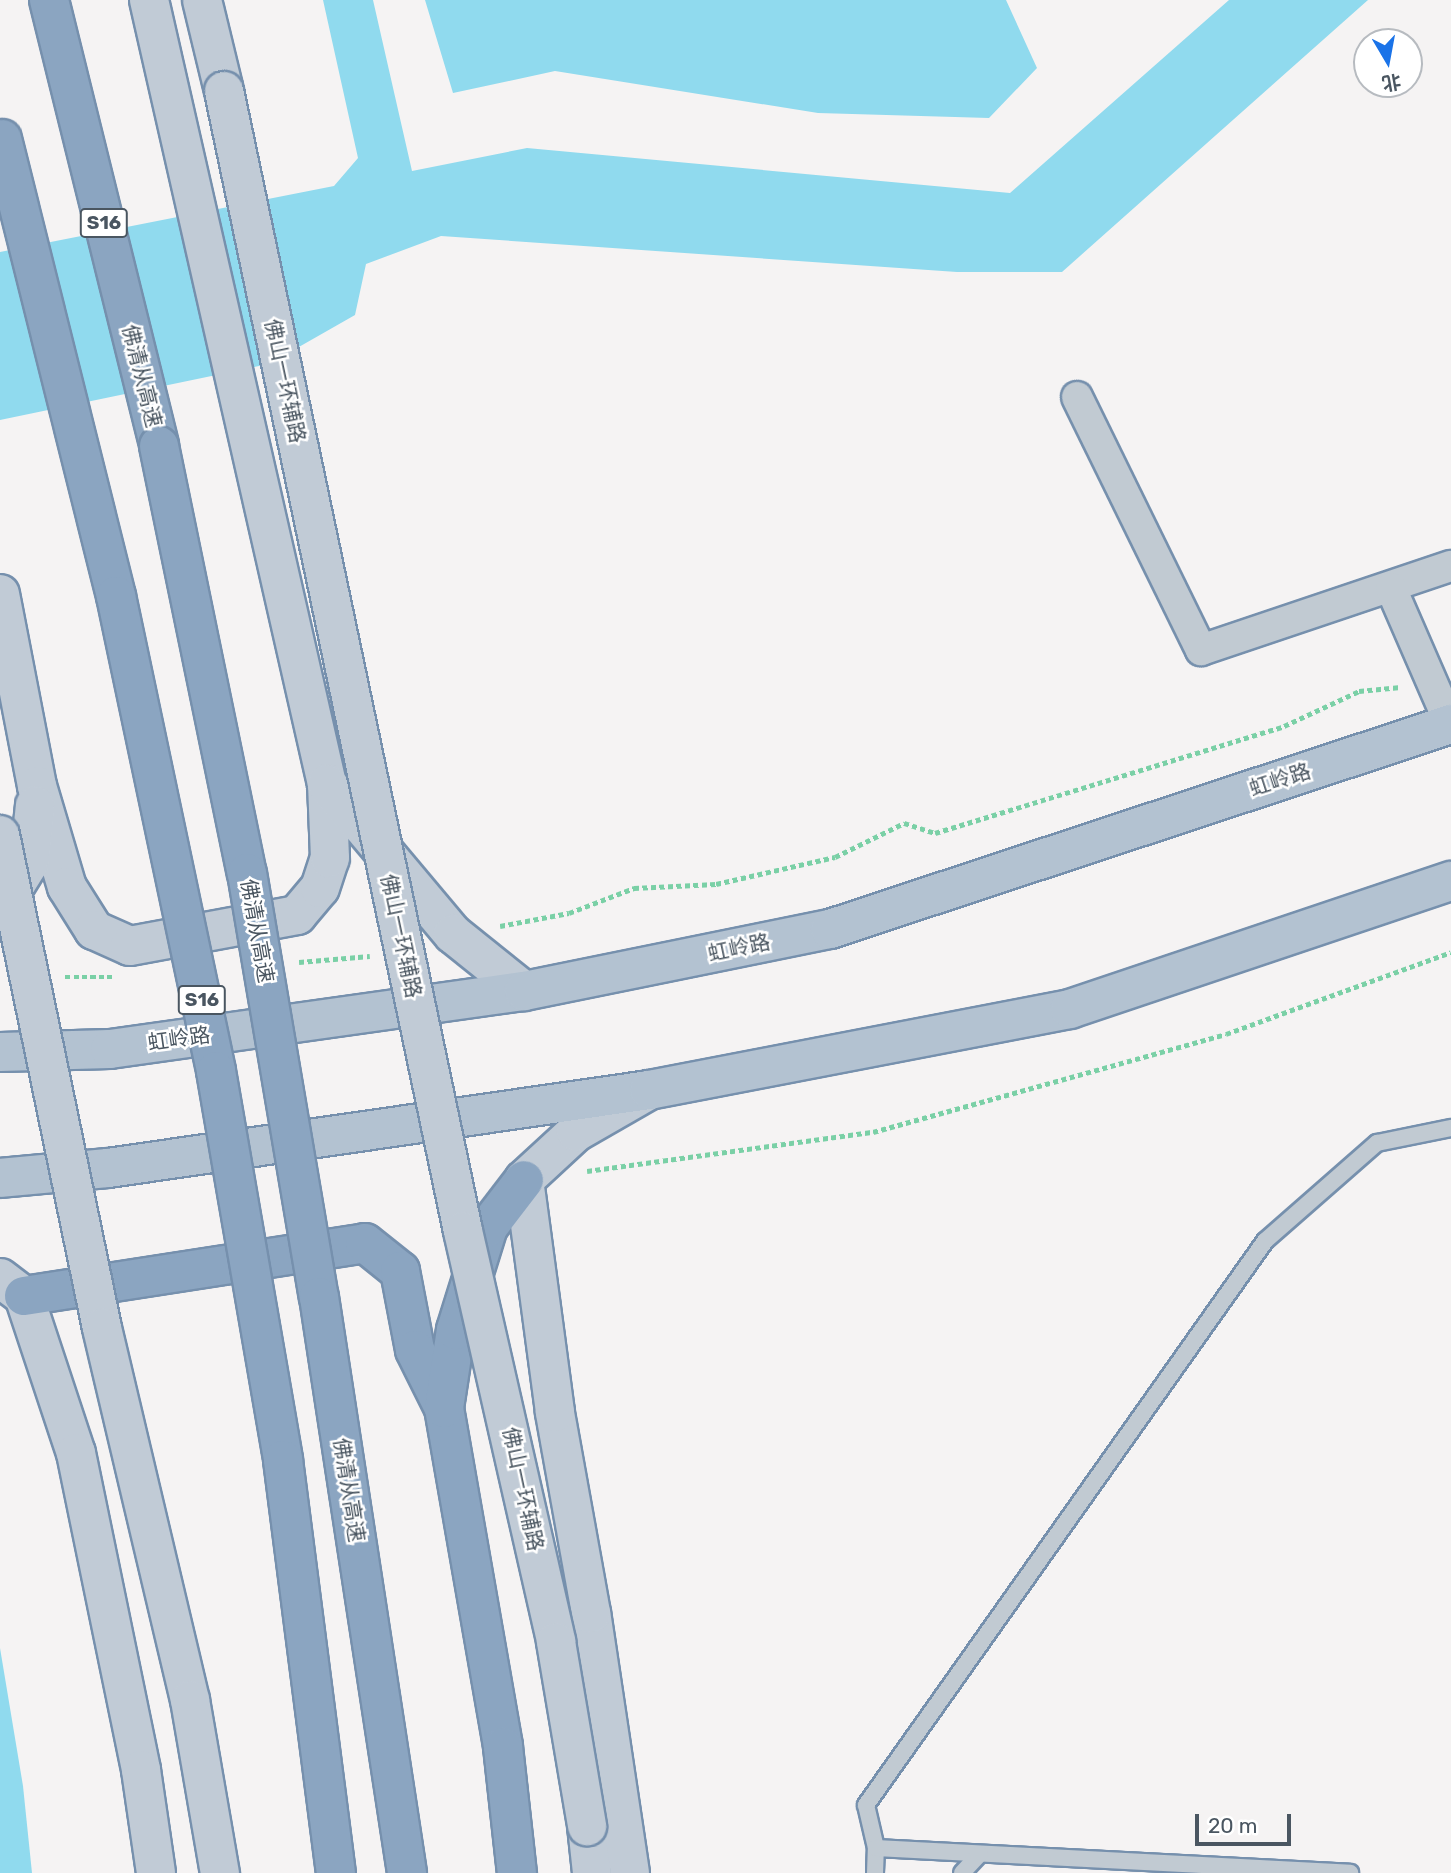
<!DOCTYPE html>
<html>
<head>
<meta charset="utf-8">
<style>
	body { margin:0 }
	#map { position:relative; width:1451px; height:1873px; overflow:hidden; background:#f5f3f3; font-family:Rubik,"Noto Sans SC",sans-serif }
	div>[style] { position:absolute }
	[style*='--x'] { left:calc(var(--x)*1px); top:calc(var(--y)*1px); width:calc(var(--w)*1px); rotate:calc(var(--a)*1deg) }
	.water>* { inset:0; background:#90daee }
	.path>* { height:4.5px; margin-top:-2.25px; transform-origin:0; background:repeating-linear-gradient(90deg,#7ad0a6 0 5px,transparent 0 8.5px) }
	.roads { filter:drop-shadow(2px 0 #7690ad) drop-shadow(-2px 0 #7690ad) drop-shadow(0 2px #7690ad) drop-shadow(0 -2px #7690ad) }
	.lane>* { height:16px; margin:-8px; padding:0 8px; transform-origin:8px; border-radius:8px; background:#c1cad2 }
	.street>* { height:30px; margin:-15px; padding:0 15px; transform-origin:15px; border-radius:15px; background:#c1cad2 }
	.secondary>* { height:38px; margin:-19px; padding:0 19px; transform-origin:19px; border-radius:19px; background:#c1cbd6 }
	.primary>* { height:38px; margin:-19px; padding:0 19px; transform-origin:19px; border-radius:19px; background:#b3c2d1 }
	.highway>* { height:38px; margin:-19px; padding:0 19px; transform-origin:19px; border-radius:19px; background:#8ba5c1 }
	.bridges { filter:drop-shadow(2px 0 #7690ad) drop-shadow(-2px 0 #7690ad) drop-shadow(0 2px #7690ad) drop-shadow(0 -2px #7690ad) }
	.secondary-bridge>* { height:38px; margin:-19px; padding:0 19px; transform-origin:19px; border-radius:19px; background:#c1cbd6 }
	.highway-bridge>* { height:38px; margin:-19px; padding:0 19px; transform-origin:19px; border-radius:19px; background:#8ba5c1 }
	span { translate:-50% -50%; white-space:nowrap; text-align:center; line-height:1.15; -webkit-text-stroke:5px #fff; paint-order:stroke }
	.shield-label span { padding:2px 5px; background:#fff; border:2px solid; border-radius:5px; -webkit-text-stroke-width:0 }
	.shield-label { font-size:19px; color:#4a5661; font-weight:700 }
	.street-label { font-size:21px; color:#4a5661 }
	.north { position:absolute; left:1353px; top:28px; width:70px; height:70px; box-sizing:border-box; background:#fff; border:2px solid #b7bbc0; border-radius:50%; rotate:170deg; font-size:19px; font-weight:700; line-height:28px; text-align:center; color:#4a5661 }
	.north::after { content:''; display:block; margin:auto; width:24px; height:32px; background:#1a73e8; clip-path:polygon(50% 0,100% 100%,50% 72%,0 100%) }
	.scale { position:absolute; left:1195px; top:1814px; width:96px; height:32px; box-sizing:border-box; border:4px solid #4a5661; border-top:0; padding-left:9px; font-size:21px; line-height:24px; white-space:nowrap; color:#4a5661; -webkit-text-stroke:5px #fff; paint-order:stroke }
</style>
</head>
<body>
<div id="map">
	<div class="water">
		<div style="clip-path:polygon(323px 0,373px 0,412px 171px,527px 148px,1010px 193px,1229px 0,1368px 0,1062px 272px,957px 272px,441px 236px,366px 264px,355px 315px,269px 364px,0 420px,0 252px,334px 186px,358px 158px)"></div>
		<div style="clip-path:polygon(425px 0,1006px 0,1037px 68px,989px 118px,818px 113px,555px 71px,453px 93px)"></div>
		<div style="clip-path:polygon(0 1648px,23px 1786px,32px 1873px,0 1873px)"></div>
	</div>
	<div class="path">
		<div style="--x:500;--y:926;--w:70;--a:-10.7"></div>
		<div style="--x:569;--y:913;--w:70;--a:-21"></div>
		<div style="--x:634;--y:888;--w:82;--a:-2.8"></div>
		<div style="--x:716;--y:884;--w:122;--a:-12.8"></div>
		<div style="--x:835;--y:857;--w:77;--a:-26.2"></div>
		<div style="--x:904;--y:823;--w:33;--a:18"></div>
		<div style="--x:935;--y:833;--w:365;--a:-17"></div>
		<div style="--x:1284;--y:726;--w:83;--a:-25"></div>
		<div style="--x:1359;--y:691;--w:42;--a:-5.4"></div>
		<div style="--x:299;--y:962;--w:71;--a:-4.8"></div>
		<div style="--x:65;--y:977;--w:47;--a:0"></div>
		<div style="--x:587;--y:1171;--w:289;--a:-7.8"></div>
		<div style="--x:873;--y:1132;--w:366;--a:-15.5"></div>
		<div style="--x:1226;--y:1034;--w:239;--a:-20"></div>
	</div>
	<div class="roads">
		<div class="lane">
			<div style="--x:876;--y:1848;--w:44;--a:-103.1"></div>
			<div style="--x:866;--y:1805;--w:691;--a:-54.72"></div>
			<div style="--x:1265;--y:1241;--w:149;--a:-41.2"></div>
			<div style="--x:1377;--y:1143;--w:76;--a:-11.5"></div>
			<div style="--x:875;--y:1873;--w:25;--a:-88"></div>
			<div style="--x:876;--y:1848;--w:475;--a:3"></div>
			<div style="--x:962;--y:1873;--w:26;--a:-47"></div>
		</div>
		<div class="street">
			<div style="--x:1077;--y:397;--w:282;--a:63.9"></div>
			<div style="--x:1201;--y:650;--w:264;--a:-18.6"></div>
			<div style="--x:1391;--y:588;--w:148;--a:66.5"></div>
		</div>
		<div class="secondary">
			<div style="--x:202;--y:0;--w:94;--a:76.4"></div>
			<div style="--x:0;--y:594;--w:196;--a:79.1"></div>
			<div style="--x:37;--y:786;--w:105;--a:73.5"></div>
			<div style="--x:67;--y:887;--w:51;--a:57.9"></div>
			<div style="--x:94;--y:930;--w:39;--a:24"></div>
			<div style="--x:130;--y:946;--w:170;--a:-10.5"></div>
			<div style="--x:297;--y:915;--w:35;--a:-50"></div>
			<div style="--x:320;--y:888;--w:32;--a:-72"></div>
			<div style="--x:330;--y:858;--w:74;--a:-92.3"></div>
			<div style="--x:327;--y:784;--w:804;--a:-102.79"></div>
			<div style="--x:327;--y:784;--w:196;--a:50"></div>
			<div style="--x:453;--y:934;--w:91;--a:38.8"></div>
			<div style="--x:0;--y:910;--w:55;--a:-58.3"></div>
			<div style="--x:29;--y:863;--w:58;--a:-84.1"></div>
			<div style="--x:0;--y:1278;--w:30;--a:37"></div>
			<div style="--x:24;--y:1296;--w:165;--a:71.7"></div>
			<div style="--x:76;--y:1453;--w:324;--a:78.4"></div>
			<div style="--x:141;--y:1770;--w:104;--a:81.7"></div>
			<div style="--x:587;--y:1826;--w:47;--a:83.9"></div>
			<div style="--x:630;--y:1873;--w:263;--a:-98.5"></div>
			<div style="--x:591;--y:1613;--w:204;--a:-100.2"></div>
			<div style="--x:555;--y:1412;--w:234;--a:-97.6"></div>
			<div style="--x:524;--y:1180;--w:71;--a:-42.7"></div>
			<div style="--x:576;--y:1132;--w:84;--a:-29.9"></div>
		</div>
		<div class="primary">
			<div style="--x:0;--y:1052;--w:110;--a:-1.6"></div>
			<div style="--x:110;--y:1049;--w:418;--a:-8"></div>
			<div style="--x:524;--y:991;--w:312;--a:-11.5"></div>
			<div style="--x:830;--y:929;--w:654;--a:-18.27"></div>
			<div style="--x:0;--y:1178;--w:108;--a:-5.3"></div>
			<div style="--x:108;--y:1168;--w:547;--a:-8.2"></div>
			<div style="--x:649;--y:1090;--w:429;--a:-10.9"></div>
			<div style="--x:1070;--y:1009;--w:402;--a:-18.6"></div>
		</div>
		<div class="highway">
			<div style="--x:49;--y:0;--w:459;--a:76.1"></div>
			<div style="--x:24;--y:1296;--w:345;--a:-8.8"></div>
			<div style="--x:365;--y:1243;--w:45;--a:38.7"></div>
			<div style="--x:400;--y:1271;--w:80;--a:79.2"></div>
			<div style="--x:415;--y:1350;--w:65;--a:63.4"></div>
			<div style="--x:444;--y:1408;--w:344;--a:80.1"></div>
			<div style="--x:503;--y:1747;--w:127;--a:83.7"></div>
			<div style="--x:444;--y:1408;--w:79;--a:-81.3"></div>
			<div style="--x:456;--y:1330;--w:108;--a:-72.7"></div>
			<div style="--x:488;--y:1227;--w:59;--a:-52.5"></div>
		</div>
	</div>
	<div class="bridges">
		<div class="secondary-bridge">
			<div style="--x:224;--y:91;--w:1165;--a:78.16"></div>
			<div style="--x:463;--y:1231;--w:421;--a:77.2"></div>
			<div style="--x:556;--y:1642;--w:187;--a:80.4"></div>
			<div style="--x:0;--y:835;--w:503;--a:78.31"></div>
			<div style="--x:102;--y:1328;--w:382;--a:76.7"></div>
			<div style="--x:190;--y:1700;--w:176;--a:80.2"></div>
		</div>
		<div class="highway-bridge">
			<div style="--x:2;--y:139;--w:471;--a:76"></div>
			<div style="--x:116;--y:596;--w:485;--a:78.1"></div>
			<div style="--x:216;--y:1071;--w:395;--a:80.2"></div>
			<div style="--x:283;--y:1460;--w:416;--a:82.7"></div>
			<div style="--x:159;--y:446;--w:436;--a:78.4"></div>
			<div style="--x:247;--y:873;--w:430;--a:80.4"></div>
			<div style="--x:319;--y:1297;--w:583;--a:81.31"></div>
		</div>
	</div>
	<div class="shield-label">
		<span style="left:104px;top:223px">S16</span>
		<span style="left:202px;top:1000px">S16</span>
	</div>
	<div class="street-label">
		<span style="left:142px;top:376px;rotate:76deg">佛清从高速</span>
		<span style="left:285px;top:381px;rotate:78deg">佛山一环辅路</span>
		<span style="left:1280px;top:780px;rotate:-18deg">虹岭路</span>
		<span style="left:257px;top:931px;rotate:80deg">佛清从高速</span>
		<span style="left:401px;top:936px;rotate:78deg">佛山一环辅路</span>
		<span style="left:739px;top:948px;rotate:-12deg">虹岭路</span>
		<span style="left:179px;top:1039px;rotate:-8deg">虹岭路</span>
		<span style="left:523px;top:1489px;rotate:78deg">佛山一环辅路</span>
		<span style="left:349px;top:1490px;rotate:81deg">佛清从高速</span>
	</div>
	<div class="north">北</div>
	<div class="scale">20 m</div>
</div>
</body>
</html>
